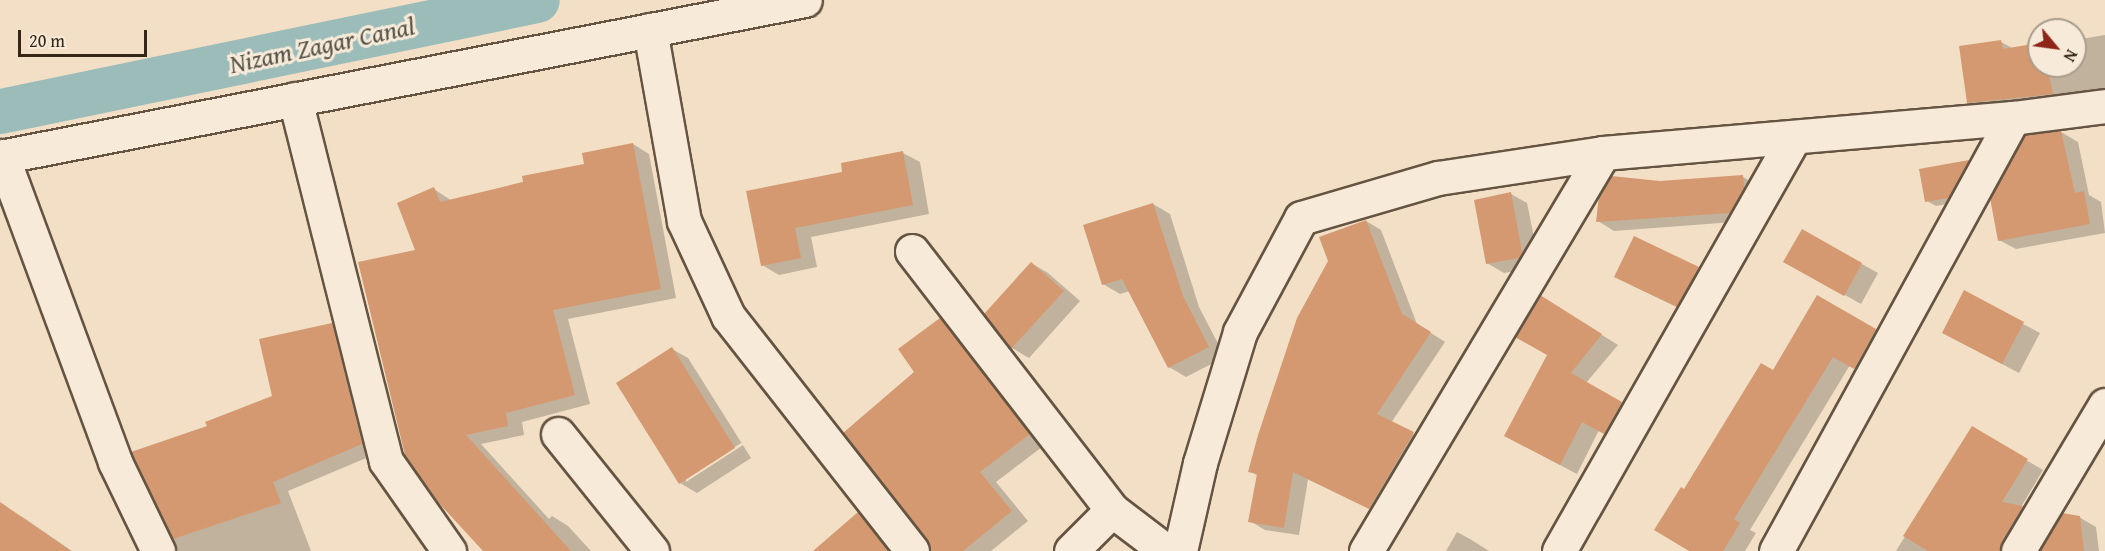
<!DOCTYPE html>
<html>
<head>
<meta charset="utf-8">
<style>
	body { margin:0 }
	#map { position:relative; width:2105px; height:551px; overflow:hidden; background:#f2dfc5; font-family:"Gentium Book Plus",serif }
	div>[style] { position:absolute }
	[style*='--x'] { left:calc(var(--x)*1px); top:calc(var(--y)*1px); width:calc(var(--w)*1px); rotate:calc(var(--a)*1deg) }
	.shadow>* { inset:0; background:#0003 }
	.canal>* { height:45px; margin:-22.5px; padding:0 22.5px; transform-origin:22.5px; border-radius:22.5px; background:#9cbcba }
	.building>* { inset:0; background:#d49970 }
	.roads { filter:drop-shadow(2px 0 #655441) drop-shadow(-2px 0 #655441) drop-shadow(0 2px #655441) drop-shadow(0 -2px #655441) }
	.street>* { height:33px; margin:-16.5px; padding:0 16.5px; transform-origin:16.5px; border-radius:16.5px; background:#f7ead9 }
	span { translate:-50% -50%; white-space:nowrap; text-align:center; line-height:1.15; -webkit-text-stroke:6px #f7ead9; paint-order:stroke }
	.water-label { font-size:26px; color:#555347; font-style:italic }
	.north { position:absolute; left:2027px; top:18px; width:60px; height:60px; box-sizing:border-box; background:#f7ead9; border:2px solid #aa9c8b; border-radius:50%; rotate:119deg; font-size:16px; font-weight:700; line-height:24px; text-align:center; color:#362615 }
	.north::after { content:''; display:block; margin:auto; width:21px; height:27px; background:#8f2418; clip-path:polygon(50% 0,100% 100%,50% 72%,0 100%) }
	.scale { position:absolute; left:18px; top:30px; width:129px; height:27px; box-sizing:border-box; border:3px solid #362615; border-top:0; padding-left:8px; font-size:18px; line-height:21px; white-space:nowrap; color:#362615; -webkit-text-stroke:4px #f7ead9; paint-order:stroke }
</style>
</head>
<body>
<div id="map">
	<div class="shadow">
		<div style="clip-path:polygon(2105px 35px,2105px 97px,1983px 111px,1968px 102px,2001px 42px,2014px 49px,2039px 45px,2039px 66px,2075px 66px,2075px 40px)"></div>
		<div style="clip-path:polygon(2061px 132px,2078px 142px,2089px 195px,2101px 202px,2105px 233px,2016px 249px,1999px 240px)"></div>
		<div style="clip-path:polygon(633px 144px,649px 154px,676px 298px,568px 319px,590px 404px,522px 422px,524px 435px,481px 444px,549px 519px,552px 516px,568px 526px,591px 551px,485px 551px,417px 251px,434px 189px,452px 201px,586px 165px)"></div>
		<div style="clip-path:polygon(903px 153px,920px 162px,929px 214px,811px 237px,817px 267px,779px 275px,762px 265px,748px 192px,844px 173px)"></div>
		<div style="clip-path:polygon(1969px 161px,1977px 166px,1957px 202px,1936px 206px,1927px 201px,1921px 170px)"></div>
		<div style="clip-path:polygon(1743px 177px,1760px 187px,1747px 221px,1614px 231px,1598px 221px)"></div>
		<div style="clip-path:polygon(1511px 194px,1527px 203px,1539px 262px,1536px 267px,1504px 273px,1487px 263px)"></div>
		<div style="clip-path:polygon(1153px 204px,1170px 214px,1199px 307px,1225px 357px,1186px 377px,1169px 367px,1130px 291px,1120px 294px,1103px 284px)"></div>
		<div style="clip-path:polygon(1366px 221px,1381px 230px,1417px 324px,1445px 342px,1391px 423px,1428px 442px,1385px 516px,1308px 479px,1299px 535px,1265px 530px,1250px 521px,1258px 476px,1250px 471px)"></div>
		<div style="clip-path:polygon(1802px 231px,1878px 273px,1861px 304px,1785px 261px)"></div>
		<div style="clip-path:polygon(1634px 238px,1715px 278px,1694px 315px,1633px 286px)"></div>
		<div style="clip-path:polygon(1031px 263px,1048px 273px,1080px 301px,1029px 358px,1012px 348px,986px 314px)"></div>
		<div style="clip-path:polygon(1818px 297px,1892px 340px,1871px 377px,1850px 365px,1750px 530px,1756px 533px,1745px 551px,1692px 551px,1685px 491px,1773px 372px)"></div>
		<div style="clip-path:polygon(1557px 307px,1618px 345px,1586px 383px,1638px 413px,1621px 443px,1599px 430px,1577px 474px,1522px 445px,1549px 355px)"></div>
		<div style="clip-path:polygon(940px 320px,957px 330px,1046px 444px,996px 482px,1028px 521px,991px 551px,932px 551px,916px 372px)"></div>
		<div style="clip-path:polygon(332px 324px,347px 333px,378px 453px,288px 491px,311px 551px,178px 551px,133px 453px,209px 427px,273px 397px)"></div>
		<div style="clip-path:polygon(2023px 324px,2040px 333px,2019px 373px,1960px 342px)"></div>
		<div style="clip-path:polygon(evenodd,672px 349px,688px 358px,751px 458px,697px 493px,680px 483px,618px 384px,672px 349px,741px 443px,743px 445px,686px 482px,686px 478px,741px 443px)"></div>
		<div style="clip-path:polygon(1972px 428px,2043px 470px,2021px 507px,2039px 517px,2018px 551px,1896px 551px)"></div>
		<div style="clip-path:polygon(8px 509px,24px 518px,72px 551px,0 551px,0 520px)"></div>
		<div style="clip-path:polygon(858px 514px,875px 524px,897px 551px,815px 551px)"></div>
		<div style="clip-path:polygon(2079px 517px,2096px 527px,2099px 551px,2042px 551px)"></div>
		<div style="clip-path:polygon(1457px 532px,1470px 539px,1489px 551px,1446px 551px)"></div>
	</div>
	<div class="canal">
		<div style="--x:0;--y:111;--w:548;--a:-11.68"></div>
	</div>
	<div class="building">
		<div style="clip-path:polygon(2001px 40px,2003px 49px,2039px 43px,2039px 66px,2047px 66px,2053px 94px,1967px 103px,1959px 46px)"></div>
		<div style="clip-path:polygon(2061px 131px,2075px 193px,2084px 191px,2090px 224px,1998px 241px,1990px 198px,2025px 135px)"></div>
		<div style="clip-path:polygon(633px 143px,661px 289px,553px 310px,575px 395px,506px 413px,508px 426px,466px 435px,571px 551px,483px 551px,437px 501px,405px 455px,358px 262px,415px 250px,397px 203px,434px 187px,440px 202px,523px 182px,522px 176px,584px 164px,582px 153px)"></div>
		<div style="clip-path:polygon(903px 151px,913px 205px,795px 228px,801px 258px,761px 266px,746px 191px,842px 172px,841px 163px)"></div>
		<div style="clip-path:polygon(1969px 160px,1948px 198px,1925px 202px,1919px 169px)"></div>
		<div style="clip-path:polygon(1743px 175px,1744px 187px,1730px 213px,1596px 222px,1599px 196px,1611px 176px,1660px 181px)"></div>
		<div style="clip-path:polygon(1511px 192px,1522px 252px,1519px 258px,1486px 264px,1474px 200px)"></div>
		<div style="clip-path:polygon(1153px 203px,1183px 296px,1209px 347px,1168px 368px,1122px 279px,1102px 285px,1083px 225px)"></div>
		<div style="clip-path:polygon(1366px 220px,1402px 314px,1431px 332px,1377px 414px,1414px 432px,1369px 509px,1293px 472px,1284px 528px,1248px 522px,1257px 474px,1248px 472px,1258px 435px,1297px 318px,1328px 261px,1319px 237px)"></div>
		<div style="clip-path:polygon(1802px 229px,1862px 263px,1844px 296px,1783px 262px)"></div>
		<div style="clip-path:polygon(1634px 236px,1699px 267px,1677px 307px,1614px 277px)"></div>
		<div style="clip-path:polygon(1031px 262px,1064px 291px,1011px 349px,984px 314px)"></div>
		<div style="clip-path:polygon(1964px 290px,2024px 322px,2002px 364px,1942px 333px)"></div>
		<div style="clip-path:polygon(1540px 295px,1602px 334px,1571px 373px,1622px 402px,1604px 434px,1582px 422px,1560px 465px,1504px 436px,1547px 355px,1515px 337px)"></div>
		<div style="clip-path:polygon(1817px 295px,1876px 329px,1854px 369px,1833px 357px,1734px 519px,1740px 523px,1723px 551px,1689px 551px,1654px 530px,1681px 487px,1684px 489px,1761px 363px,1773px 370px)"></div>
		<div style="clip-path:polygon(940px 318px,1030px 434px,980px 472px,1012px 511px,963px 551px,930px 551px,927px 539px,843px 433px,914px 372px,898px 349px)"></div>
		<div style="clip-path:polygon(332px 323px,362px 444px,273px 482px,281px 503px,173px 539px,131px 452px,207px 426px,205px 422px,272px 396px,259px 339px)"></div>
		<div style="clip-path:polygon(672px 347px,735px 448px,679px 484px,616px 383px)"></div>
		<div style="clip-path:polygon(1972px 426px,2028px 459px,2002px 502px,2023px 506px,2002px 541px,1999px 551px,1928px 551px,1903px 536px)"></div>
		<div style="clip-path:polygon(0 502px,71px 551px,0 551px)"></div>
		<div style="clip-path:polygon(858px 512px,888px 551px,813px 551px)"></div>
		<div style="clip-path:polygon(2062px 513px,2080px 516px,2084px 551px,2040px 551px)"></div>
	</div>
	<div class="roads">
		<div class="street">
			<div style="--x:650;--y:30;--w:194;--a:79.9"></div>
			<div style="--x:684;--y:221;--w:105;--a:65.1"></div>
			<div style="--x:728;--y:316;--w:298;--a:51.9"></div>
			<div style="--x:295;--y:99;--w:373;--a:75.9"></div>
			<div style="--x:386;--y:461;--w:110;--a:55"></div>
			<div style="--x:2;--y:156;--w:326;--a:69.7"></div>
			<div style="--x:115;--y:462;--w:99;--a:64.2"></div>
			<div style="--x:0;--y:157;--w:820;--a:-11.04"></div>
			<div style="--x:912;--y:251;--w:327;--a:52.3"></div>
			<div style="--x:558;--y:434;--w:150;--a:51.2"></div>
			<div style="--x:1071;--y:551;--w:58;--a:-45"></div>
			<div style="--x:1112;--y:510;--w:68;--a:37.2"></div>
			<div style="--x:1180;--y:551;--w:90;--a:-77.2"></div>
			<div style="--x:1200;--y:463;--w:137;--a:-73"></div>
			<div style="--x:1240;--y:332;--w:129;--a:-61.8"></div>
			<div style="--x:1301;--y:218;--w:143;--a:-16.3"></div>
			<div style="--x:1438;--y:178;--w:167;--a:-8.6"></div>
			<div style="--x:1603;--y:153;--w:411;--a:-4.9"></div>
			<div style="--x:2013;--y:118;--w:93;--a:-7.4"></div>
			<div style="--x:1366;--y:551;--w:463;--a:-59.2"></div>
			<div style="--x:1559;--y:551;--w:475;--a:-60.4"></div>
			<div style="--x:1776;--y:551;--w:494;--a:-61.3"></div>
			<div style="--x:2018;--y:551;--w:170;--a:-59.2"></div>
		</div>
	</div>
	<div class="water-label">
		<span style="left:322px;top:45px;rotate:-12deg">Nizam Zagar Canal</span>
	</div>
	<div class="north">N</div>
	<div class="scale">20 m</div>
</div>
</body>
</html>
